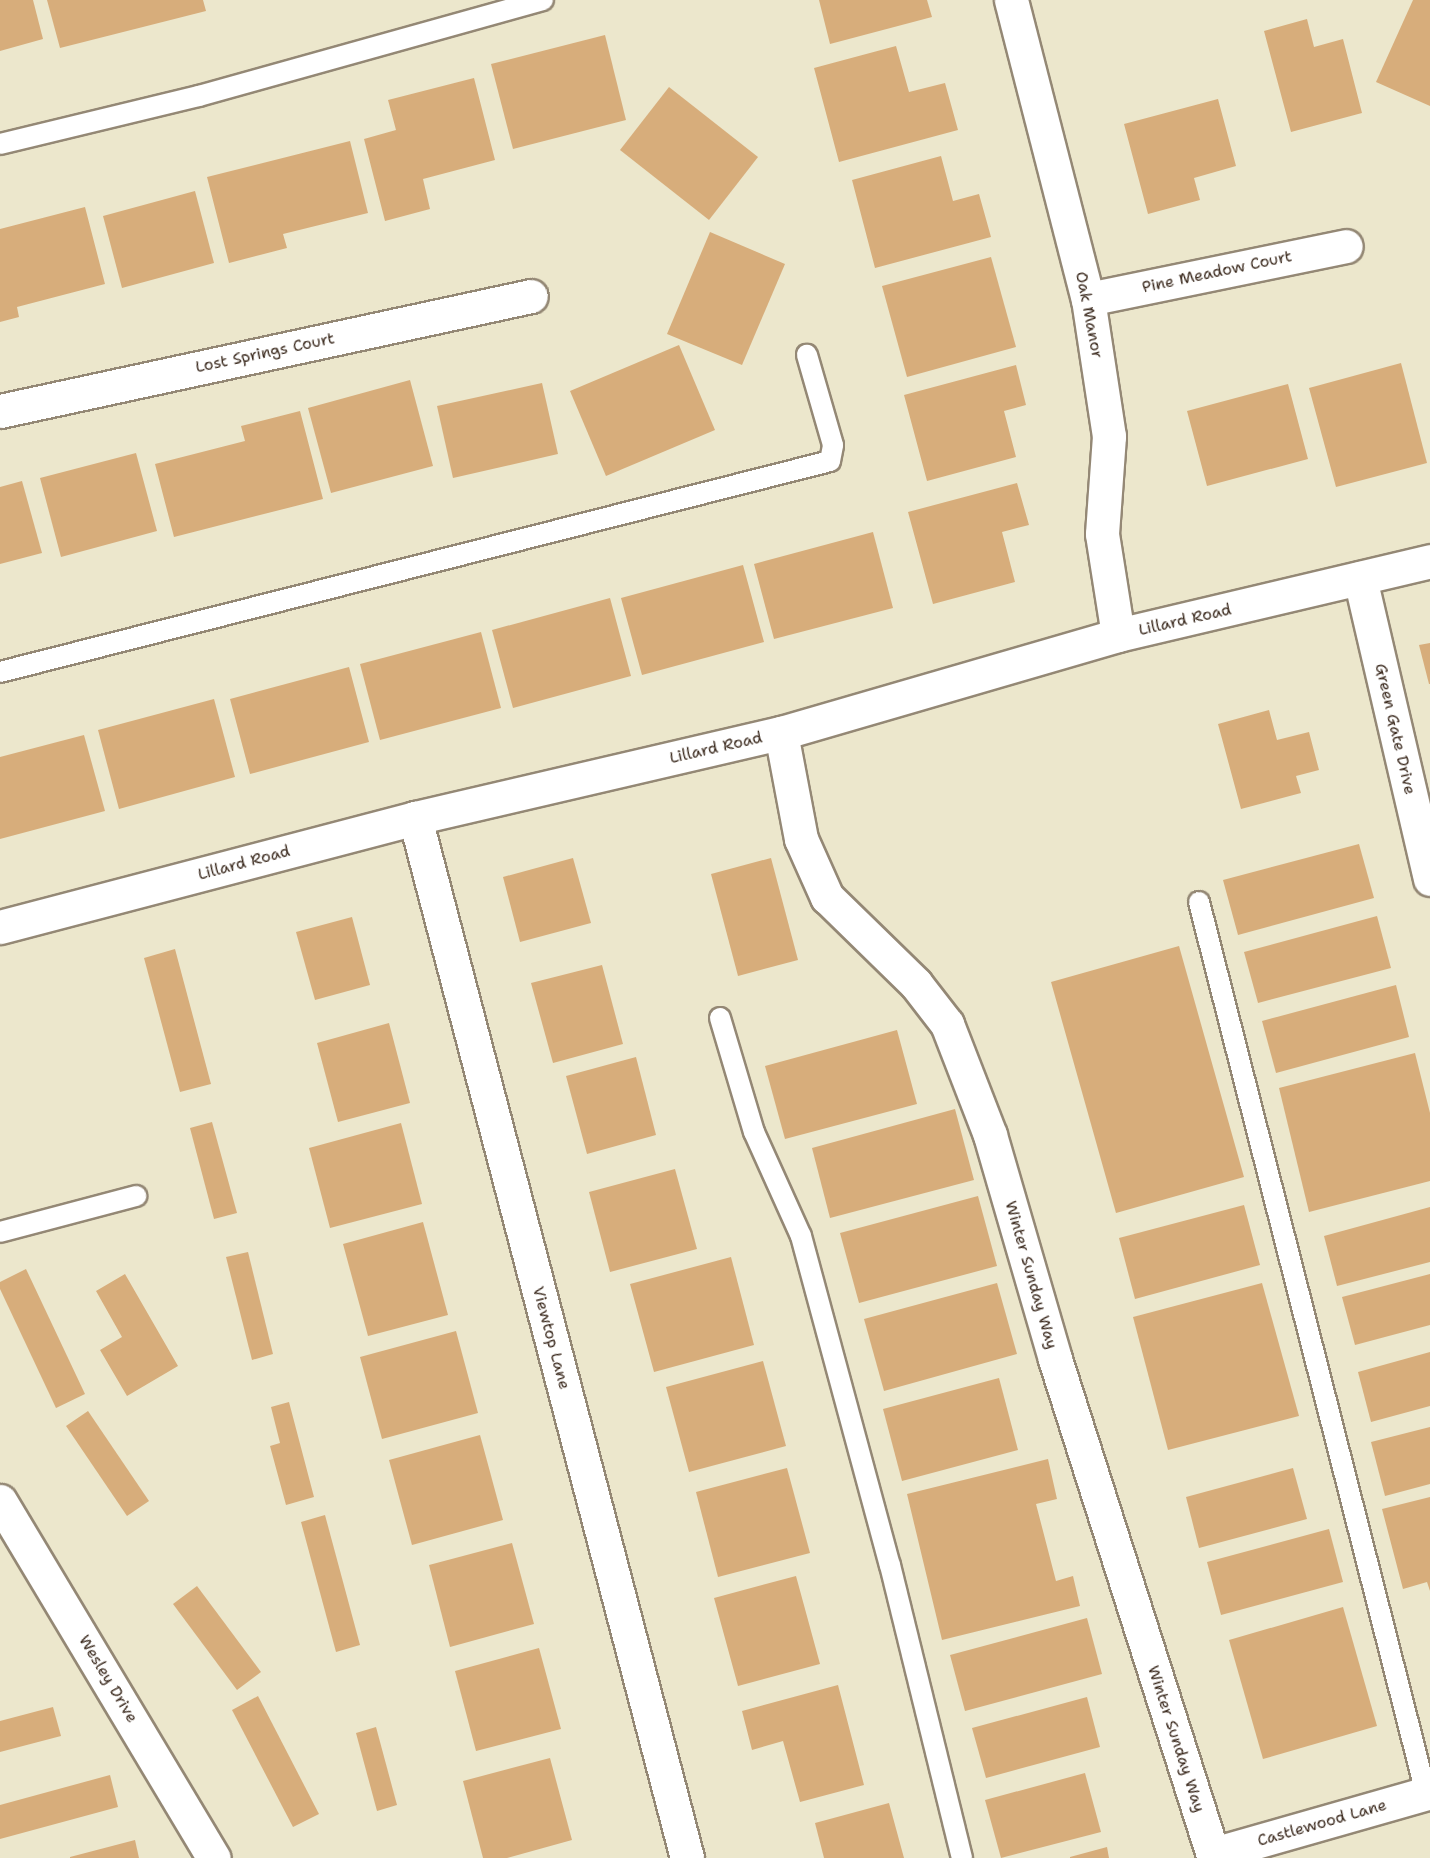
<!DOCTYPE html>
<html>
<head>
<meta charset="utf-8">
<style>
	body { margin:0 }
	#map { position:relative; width:1430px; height:1858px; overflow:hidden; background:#ece7cc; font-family:"Shantell Sans",sans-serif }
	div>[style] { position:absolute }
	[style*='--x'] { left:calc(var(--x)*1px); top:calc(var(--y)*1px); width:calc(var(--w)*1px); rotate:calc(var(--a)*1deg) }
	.building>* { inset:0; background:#d7ad7b }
	.roads { filter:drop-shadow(2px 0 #948875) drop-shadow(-2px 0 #948875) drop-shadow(0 2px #948875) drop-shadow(0 -2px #948875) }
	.service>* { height:20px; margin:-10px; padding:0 10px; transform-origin:10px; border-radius:10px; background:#fff }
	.minor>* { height:33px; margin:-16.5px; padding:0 16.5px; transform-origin:16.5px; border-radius:16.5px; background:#fff }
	span { translate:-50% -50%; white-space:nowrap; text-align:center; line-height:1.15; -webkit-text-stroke:5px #fff; paint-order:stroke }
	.street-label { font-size:16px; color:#3b2a1e }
</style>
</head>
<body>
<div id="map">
	<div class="building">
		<div style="clip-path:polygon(0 0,33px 0,43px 39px,0 51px)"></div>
		<div style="clip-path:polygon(47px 0,203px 0,206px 11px,60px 48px)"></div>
		<div style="clip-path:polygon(819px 0,927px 0,932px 17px,830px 44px)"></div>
		<div style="clip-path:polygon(1413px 0,1430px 0,1430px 106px,1376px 82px)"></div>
		<div style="clip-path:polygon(1307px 19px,1314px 47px,1343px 39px,1362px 113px,1291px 132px,1264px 31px)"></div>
		<div style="clip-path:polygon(605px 35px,626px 120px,513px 149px,491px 64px)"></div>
		<div style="clip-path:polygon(896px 46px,909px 92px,945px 83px,958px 130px,839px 162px,814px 68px)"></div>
		<div style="clip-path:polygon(474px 78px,495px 160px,423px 179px,430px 209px,385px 221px,364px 139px,396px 130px,388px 100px)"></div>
		<div style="clip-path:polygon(669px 87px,758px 157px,709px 220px,620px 150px)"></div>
		<div style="clip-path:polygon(1218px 99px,1236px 166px,1194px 178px,1200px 200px,1148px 214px,1124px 124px)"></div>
		<div style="clip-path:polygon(350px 141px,368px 213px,283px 234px,287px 248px,229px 263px,207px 177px)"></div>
		<div style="clip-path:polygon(941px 156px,953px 201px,979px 194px,991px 237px,875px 268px,852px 180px)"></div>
		<div style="clip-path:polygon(195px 191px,214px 263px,122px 288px,103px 216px)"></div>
		<div style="clip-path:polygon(85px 207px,105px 284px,17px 307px,19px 317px,0 322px,0 229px)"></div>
		<div style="clip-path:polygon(710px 232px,785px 264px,742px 365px,667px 334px)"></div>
		<div style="clip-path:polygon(991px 257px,1016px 347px,907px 377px,882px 286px)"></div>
		<div style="clip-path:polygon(679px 345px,715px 430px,606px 476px,570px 391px)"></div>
		<div style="clip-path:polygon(1401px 363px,1427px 463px,1336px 487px,1309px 388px)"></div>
		<div style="clip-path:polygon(1016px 365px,1026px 405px,1004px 411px,1016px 457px,927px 481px,904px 395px)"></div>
		<div style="clip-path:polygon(410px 380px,433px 466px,331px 493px,308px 408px)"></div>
		<div style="clip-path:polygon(542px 383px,558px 454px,453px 478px,437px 406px)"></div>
		<div style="clip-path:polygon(1288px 384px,1308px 459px,1207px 486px,1187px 411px)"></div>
		<div style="clip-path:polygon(300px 411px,323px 499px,174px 537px,155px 464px,245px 441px,241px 426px)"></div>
		<div style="clip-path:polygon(136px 453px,157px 531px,61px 557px,40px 478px)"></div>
		<div style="clip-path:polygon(22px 481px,42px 553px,0 564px,0 487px)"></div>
		<div style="clip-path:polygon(1017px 483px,1029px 525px,1002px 532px,1015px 582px,933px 604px,908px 512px)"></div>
		<div style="clip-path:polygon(873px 532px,893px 608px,774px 639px,754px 564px)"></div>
		<div style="clip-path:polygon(743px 565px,764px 642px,642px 675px,621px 598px)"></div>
		<div style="clip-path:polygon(610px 598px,631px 676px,513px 708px,492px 630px)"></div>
		<div style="clip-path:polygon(481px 632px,501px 708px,380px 740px,360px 664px)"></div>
		<div style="clip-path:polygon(1430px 643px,1430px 684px,1429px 684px,1419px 645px)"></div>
		<div style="clip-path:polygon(349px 667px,369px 742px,250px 774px,230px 699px)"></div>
		<div style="clip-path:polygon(214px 699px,235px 777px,119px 809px,98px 730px)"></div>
		<div style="clip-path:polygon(1269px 710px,1277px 740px,1309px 732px,1319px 770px,1296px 776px,1301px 793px,1241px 809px,1218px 724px)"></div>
		<div style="clip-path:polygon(84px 735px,105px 811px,0 839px,0 757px)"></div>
		<div style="clip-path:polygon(1359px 844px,1374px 898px,1238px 935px,1223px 880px)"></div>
		<div style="clip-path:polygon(573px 858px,591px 923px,520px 942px,503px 877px)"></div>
		<div style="clip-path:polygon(771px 858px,798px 960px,738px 976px,711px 874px)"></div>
		<div style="clip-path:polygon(1377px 916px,1391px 968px,1258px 1003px,1244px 952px)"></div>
		<div style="clip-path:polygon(352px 917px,370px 985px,315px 1000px,296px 932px)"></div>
		<div style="clip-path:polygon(1179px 946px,1244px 1177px,1116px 1213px,1051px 982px)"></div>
		<div style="clip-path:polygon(175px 949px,211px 1084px,180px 1092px,144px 958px)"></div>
		<div style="clip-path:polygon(602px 965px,623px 1044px,553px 1063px,531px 983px)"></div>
		<div style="clip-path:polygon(1396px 985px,1409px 1037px,1276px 1073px,1262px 1021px)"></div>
		<div style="clip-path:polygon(389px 1023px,410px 1103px,338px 1122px,317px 1043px)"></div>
		<div style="clip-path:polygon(897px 1030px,917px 1104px,785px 1139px,765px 1066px)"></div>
		<div style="clip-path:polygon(1415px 1053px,1430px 1113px,1430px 1181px,1309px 1212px,1279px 1088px)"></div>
		<div style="clip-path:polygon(636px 1057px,656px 1135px,587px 1154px,566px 1076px)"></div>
		<div style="clip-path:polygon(955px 1109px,974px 1180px,830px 1218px,812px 1148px)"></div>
		<div style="clip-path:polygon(212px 1122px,237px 1213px,214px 1219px,190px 1128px)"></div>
		<div style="clip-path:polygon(401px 1123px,422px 1204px,330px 1228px,309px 1148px)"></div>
		<div style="clip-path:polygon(675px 1169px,697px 1249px,610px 1272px,589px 1192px)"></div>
		<div style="clip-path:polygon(978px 1196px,997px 1266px,859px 1303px,840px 1233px)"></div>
		<div style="clip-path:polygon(1244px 1205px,1260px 1265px,1135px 1299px,1119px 1238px)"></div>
		<div style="clip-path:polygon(1430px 1207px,1430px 1262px,1337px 1286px,1324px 1236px)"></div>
		<div style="clip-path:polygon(423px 1222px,448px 1315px,368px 1336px,343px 1244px)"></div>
		<div style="clip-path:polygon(248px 1252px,273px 1354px,252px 1360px,226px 1257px)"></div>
		<div style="clip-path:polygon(731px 1257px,754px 1345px,654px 1372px,630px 1284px)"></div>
		<div style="clip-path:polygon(26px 1269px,85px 1394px,56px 1408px,0 1289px,0 1282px)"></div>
		<div style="clip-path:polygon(125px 1274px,178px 1366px,127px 1396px,100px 1350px,122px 1337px,96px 1291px)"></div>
		<div style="clip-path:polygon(1430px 1274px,1430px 1325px,1355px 1345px,1342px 1297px)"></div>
		<div style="clip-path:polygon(997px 1283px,1017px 1354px,884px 1391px,864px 1319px)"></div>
		<div style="clip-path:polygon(1262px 1283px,1299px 1416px,1168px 1450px,1133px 1317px)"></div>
		<div style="clip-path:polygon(456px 1331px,478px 1413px,382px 1439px,360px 1357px)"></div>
		<div style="clip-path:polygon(1430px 1352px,1430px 1406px,1371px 1422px,1358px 1372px)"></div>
		<div style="clip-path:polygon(763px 1361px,786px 1446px,689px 1472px,666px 1387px)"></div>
		<div style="clip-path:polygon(999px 1378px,1018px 1450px,902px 1481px,883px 1409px)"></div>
		<div style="clip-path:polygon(289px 1402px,314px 1497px,286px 1505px,270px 1446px,280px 1443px,271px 1407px)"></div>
		<div style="clip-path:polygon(88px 1411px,149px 1501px,127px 1516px,66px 1426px)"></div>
		<div style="clip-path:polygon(1430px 1427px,1430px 1484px,1385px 1496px,1371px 1442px)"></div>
		<div style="clip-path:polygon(480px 1435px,503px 1520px,412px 1545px,389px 1460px)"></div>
		<div style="clip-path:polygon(1048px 1459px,1057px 1499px,1036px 1504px,1056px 1581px,1073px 1576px,1080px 1606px,942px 1640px,907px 1494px)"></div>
		<div style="clip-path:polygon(787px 1468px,810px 1553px,718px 1577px,696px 1492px)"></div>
		<div style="clip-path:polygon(1293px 1468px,1307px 1519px,1199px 1548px,1186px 1497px)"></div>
		<div style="clip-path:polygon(1430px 1497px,1430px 1591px,1427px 1582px,1403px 1589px,1382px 1509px)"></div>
		<div style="clip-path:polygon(325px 1515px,360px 1645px,336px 1652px,301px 1522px)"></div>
		<div style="clip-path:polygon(1329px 1529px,1343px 1582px,1221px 1615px,1207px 1562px)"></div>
		<div style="clip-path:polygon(512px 1543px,534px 1624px,450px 1647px,429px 1565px)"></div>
		<div style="clip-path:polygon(796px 1576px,820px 1664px,738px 1686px,714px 1598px)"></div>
		<div style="clip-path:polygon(197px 1586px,261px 1672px,237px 1690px,173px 1604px)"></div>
		<div style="clip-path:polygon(1343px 1607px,1377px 1726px,1263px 1759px,1229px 1640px)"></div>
		<div style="clip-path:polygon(1087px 1618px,1102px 1674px,965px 1711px,950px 1655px)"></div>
		<div style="clip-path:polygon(539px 1648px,561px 1729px,476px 1751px,455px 1671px)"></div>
		<div style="clip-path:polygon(838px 1685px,864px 1785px,800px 1802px,783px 1741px,752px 1750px,742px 1711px)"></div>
		<div style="clip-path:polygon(258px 1696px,319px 1814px,293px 1827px,232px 1710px)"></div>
		<div style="clip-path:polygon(1087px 1697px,1100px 1747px,986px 1778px,972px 1728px)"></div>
		<div style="clip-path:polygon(53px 1707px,61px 1736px,0 1752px,0 1721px)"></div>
		<div style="clip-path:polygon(376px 1727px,397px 1805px,377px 1811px,356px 1733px)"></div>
		<div style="clip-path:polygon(550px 1758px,572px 1840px,507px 1858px,483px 1858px,463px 1781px)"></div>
		<div style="clip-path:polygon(1085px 1773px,1101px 1832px,1001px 1858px,985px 1800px)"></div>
		<div style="clip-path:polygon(110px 1775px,118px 1807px,0 1839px,0 1805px)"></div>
		<div style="clip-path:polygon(889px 1803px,904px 1858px,824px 1858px,815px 1823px)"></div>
		<div style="clip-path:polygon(135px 1840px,139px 1858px,70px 1858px,70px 1857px)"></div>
		<div style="clip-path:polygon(1107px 1847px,1109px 1858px,1070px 1858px,1070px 1857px)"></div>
	</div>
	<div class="roads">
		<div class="service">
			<div style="--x:0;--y:144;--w:205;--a:-13.6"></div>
			<div style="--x:199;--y:96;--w:357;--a:-15.6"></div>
			<div style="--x:0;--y:672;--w:856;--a:-14.26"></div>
			<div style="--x:830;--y:461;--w:16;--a:-79"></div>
			<div style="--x:833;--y:445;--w:94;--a:-106.1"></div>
			<div style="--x:1199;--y:902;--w:919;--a:75.71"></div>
			<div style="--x:720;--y:1018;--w:119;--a:73.4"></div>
			<div style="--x:754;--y:1132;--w:114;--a:65.7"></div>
			<div style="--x:801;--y:1236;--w:341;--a:74.9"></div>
			<div style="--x:890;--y:1565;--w:302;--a:76.2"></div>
			<div style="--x:0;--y:1232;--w:141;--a:-14.8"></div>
		</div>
		<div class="minor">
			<div style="--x:1011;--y:0;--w:309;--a:75.6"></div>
			<div style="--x:1088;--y:299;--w:139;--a:81.3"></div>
			<div style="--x:1109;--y:436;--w:98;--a:94.1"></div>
			<div style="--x:1102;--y:534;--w:102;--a:81"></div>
			<div style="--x:1088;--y:299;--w:263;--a:-11.6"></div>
			<div style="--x:0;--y:411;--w:543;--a:-12.22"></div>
			<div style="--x:1360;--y:578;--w:309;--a:76.9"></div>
			<div style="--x:781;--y:733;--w:108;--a:79.3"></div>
			<div style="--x:801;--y:839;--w:64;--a:65.9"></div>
			<div style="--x:827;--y:897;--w:124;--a:44.3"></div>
			<div style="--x:916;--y:984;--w:51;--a:52.2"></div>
			<div style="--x:947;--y:1024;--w:119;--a:68.8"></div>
			<div style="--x:990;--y:1135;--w:233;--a:73.8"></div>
			<div style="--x:1055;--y:1359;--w:524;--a:72.33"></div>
			<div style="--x:415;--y:818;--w:1075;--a:75.34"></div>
			<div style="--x:0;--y:927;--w:429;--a:-14.7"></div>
			<div style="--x:415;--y:818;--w:376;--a:-13.1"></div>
			<div style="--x:781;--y:733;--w:351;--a:-16.2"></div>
			<div style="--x:1118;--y:635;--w:321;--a:-13.3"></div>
			<div style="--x:0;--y:1501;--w:416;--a:59.1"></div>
			<div style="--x:1213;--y:1854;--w:226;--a:-15.9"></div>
		</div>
	</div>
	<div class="street-label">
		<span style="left:1217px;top:272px;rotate:-12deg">Pine Meadow Court</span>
		<span style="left:1089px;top:315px;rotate:79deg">Oak Manor</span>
		<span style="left:265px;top:353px;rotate:-12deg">Lost Springs Court</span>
		<span style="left:1185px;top:620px;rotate:-13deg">Lillard Road</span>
		<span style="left:1395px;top:729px;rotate:77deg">Green Gate Drive</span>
		<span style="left:716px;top:748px;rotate:-13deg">Lillard Road</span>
		<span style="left:244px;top:863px;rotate:-15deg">Lillard Road</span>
		<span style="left:1031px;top:1275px;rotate:74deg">Winter Sunday Way</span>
		<span style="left:551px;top:1338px;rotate:75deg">Viewtop Lane</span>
		<span style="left:108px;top:1679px;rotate:59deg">Wesley Drive</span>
		<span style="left:1176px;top:1739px;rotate:72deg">Winter Sunday Way</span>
		<span style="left:1322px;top:1823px;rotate:-16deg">Castlewood Lane</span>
	</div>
</div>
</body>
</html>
